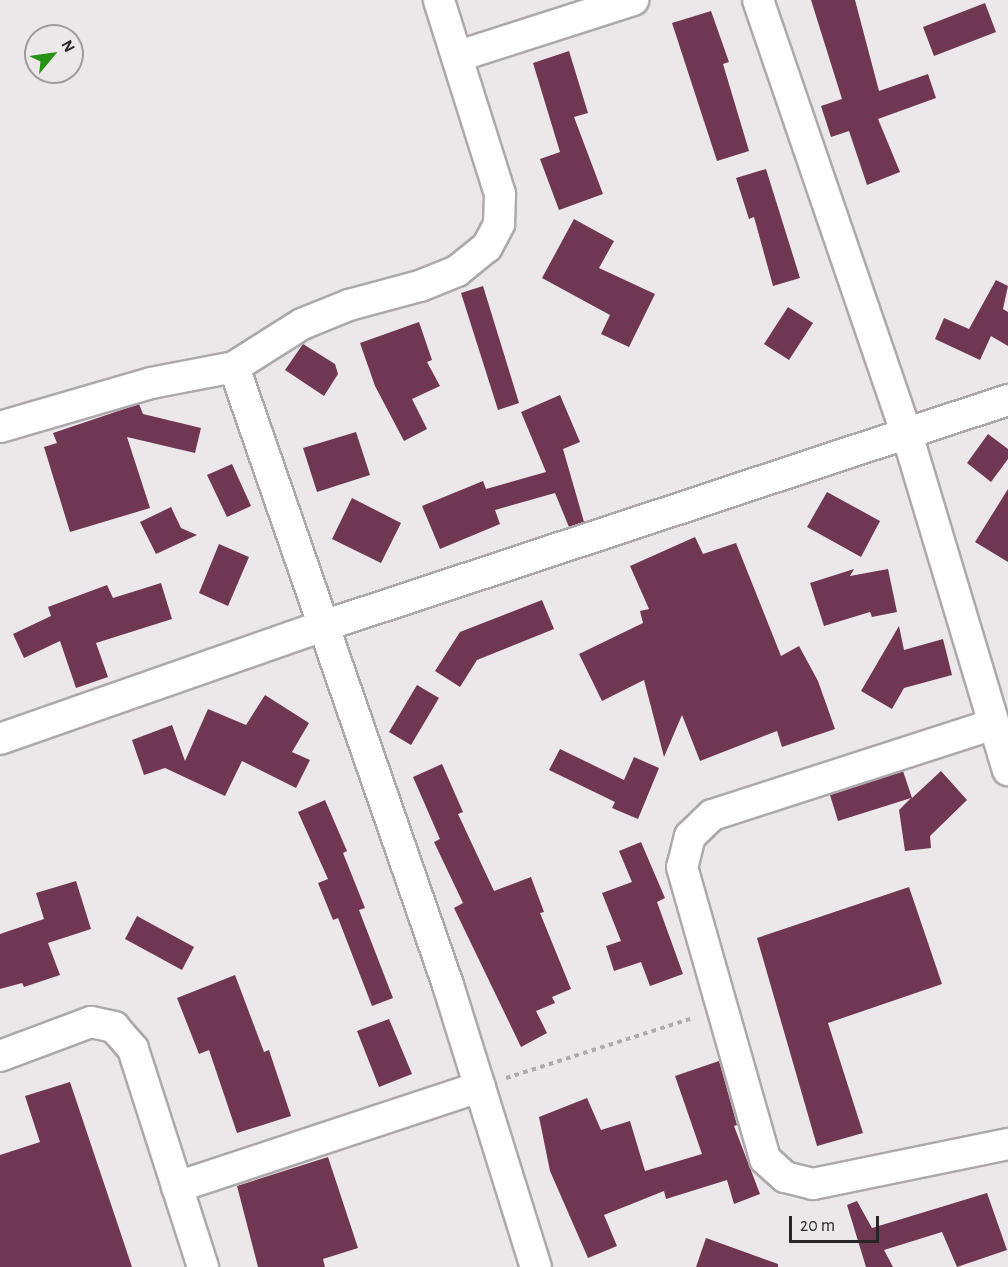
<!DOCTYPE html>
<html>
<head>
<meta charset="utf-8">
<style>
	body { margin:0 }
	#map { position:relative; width:1008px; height:1267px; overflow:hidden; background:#ece8e9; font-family:"Alegreya Sans",sans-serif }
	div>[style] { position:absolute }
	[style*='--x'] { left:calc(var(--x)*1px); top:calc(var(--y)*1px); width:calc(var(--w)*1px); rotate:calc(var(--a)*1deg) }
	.building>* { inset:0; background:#703752 }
	.path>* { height:4px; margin-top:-2px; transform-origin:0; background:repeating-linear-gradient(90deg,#aeabac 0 4.5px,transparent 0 9px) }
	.roads { filter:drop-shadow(2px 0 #ada9aa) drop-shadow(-2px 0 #ada9aa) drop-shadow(0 2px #ada9aa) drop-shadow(0 -2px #ada9aa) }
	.minor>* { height:30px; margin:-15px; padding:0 15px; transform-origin:15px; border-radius:15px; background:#fff }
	span { translate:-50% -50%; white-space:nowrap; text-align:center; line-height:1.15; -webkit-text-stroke:6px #ece8e9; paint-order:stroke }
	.north { position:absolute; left:24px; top:24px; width:60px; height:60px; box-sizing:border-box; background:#ece8e9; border:2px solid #9e9a9b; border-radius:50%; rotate:61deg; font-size:16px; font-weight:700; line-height:24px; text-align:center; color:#282627 }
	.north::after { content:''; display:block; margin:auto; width:21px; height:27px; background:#299115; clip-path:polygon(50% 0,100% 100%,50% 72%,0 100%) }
	.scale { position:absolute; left:789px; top:1216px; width:90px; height:27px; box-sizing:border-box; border:3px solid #282627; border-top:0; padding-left:8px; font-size:18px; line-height:21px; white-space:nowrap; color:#282627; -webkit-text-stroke:4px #ece8e9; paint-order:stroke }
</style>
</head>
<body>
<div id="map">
	<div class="building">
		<div style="clip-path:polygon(811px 0,855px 0,879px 91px,928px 74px,936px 98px,878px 119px,900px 172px,867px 185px,849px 131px,831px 137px,821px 106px,842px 99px)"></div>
		<div style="clip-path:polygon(985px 3px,996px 32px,934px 56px,923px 27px)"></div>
		<div style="clip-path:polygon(711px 11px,729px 62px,723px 64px,749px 151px,717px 161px,672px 23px)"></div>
		<div style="clip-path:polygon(569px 51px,588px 113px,574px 117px,603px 194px,559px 210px,540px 159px,560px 152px,533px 63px)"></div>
		<div style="clip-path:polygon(766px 169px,800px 278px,773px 286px,754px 217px,749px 219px,736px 178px)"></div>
		<div style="clip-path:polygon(574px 219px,614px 241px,599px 268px,655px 294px,629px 347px,601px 334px,610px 315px,542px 278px)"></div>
		<div style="clip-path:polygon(996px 280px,1008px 286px,1003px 309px,1008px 312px,1008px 346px,991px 336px,980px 360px,935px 339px,944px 318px,969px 329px)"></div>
		<div style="clip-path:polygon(483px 286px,519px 403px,498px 410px,461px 293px)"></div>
		<div style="clip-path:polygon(788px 307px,813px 323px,789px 360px,764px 344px)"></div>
		<div style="clip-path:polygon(419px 322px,432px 360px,427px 362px,440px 386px,412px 399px,427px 429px,404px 441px,375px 386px,360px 343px)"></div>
		<div style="clip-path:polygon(303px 344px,335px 364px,338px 374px,324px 396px,285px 370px)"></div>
		<div style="clip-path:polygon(560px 395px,580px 442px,563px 449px,584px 522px,569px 527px,555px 493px,495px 510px,500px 524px,440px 549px,422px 506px,483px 481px,486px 489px,546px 472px,521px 412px)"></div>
		<div style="clip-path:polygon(139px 404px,143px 414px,201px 428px,195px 453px,127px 437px,150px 508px,70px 532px,44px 447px,57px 443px,53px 433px)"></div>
		<div style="clip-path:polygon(356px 432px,370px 475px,317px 492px,303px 448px)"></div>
		<div style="clip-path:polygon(988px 434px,1008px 449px,1008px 459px,991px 482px,967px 463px)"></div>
		<div style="clip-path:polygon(232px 464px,251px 506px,227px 517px,207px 475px)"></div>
		<div style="clip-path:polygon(1008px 489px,1008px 562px,975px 542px)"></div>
		<div style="clip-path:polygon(827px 492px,880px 521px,861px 557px,807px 527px)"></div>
		<div style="clip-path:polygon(352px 498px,401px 523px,381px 563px,332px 539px)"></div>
		<div style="clip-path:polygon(171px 507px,181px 528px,197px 535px,156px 554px,140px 522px)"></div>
		<div style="clip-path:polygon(695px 537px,703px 554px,736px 543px,781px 656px,799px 646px,818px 681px,835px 729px,782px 747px,777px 731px,700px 761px,682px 715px,664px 757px,644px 680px,602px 701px,579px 654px,643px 623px,640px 611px,649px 609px,630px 566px)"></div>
		<div style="clip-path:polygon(219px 544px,249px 557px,228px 606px,199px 593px)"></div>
		<div style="clip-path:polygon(854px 569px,850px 576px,888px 569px,897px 612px,872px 617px,870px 612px,824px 626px,810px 583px)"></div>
		<div style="clip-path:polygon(161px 583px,172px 619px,96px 643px,108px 677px,76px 688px,60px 641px,24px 658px,13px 634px,51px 616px,48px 607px,107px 585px,113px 598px)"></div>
		<div style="clip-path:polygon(542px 600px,554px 629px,477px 660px,460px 687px,435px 671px,460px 632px)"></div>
		<div style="clip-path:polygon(899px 626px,904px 650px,943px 639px,952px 675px,904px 688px,892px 709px,861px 691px)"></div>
		<div style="clip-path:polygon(417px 685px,439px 698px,411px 745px,389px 732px)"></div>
		<div style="clip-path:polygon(265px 695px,309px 723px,292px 752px,310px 760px,296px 788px,242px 761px,225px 796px,165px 768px,144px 775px,132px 740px,172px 725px,185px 761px,208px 709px,246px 725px)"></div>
		<div style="clip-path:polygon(560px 749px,624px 780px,634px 757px,659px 768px,638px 819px,612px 808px,615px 802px,549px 770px)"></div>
		<div style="clip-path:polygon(442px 764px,463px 812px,458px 814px,494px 891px,531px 877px,544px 912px,540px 913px,571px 989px,552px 997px,555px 1003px,536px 1011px,547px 1033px,521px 1047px,454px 908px,463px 903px,434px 842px,440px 839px,413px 777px)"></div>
		<div style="clip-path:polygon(903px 771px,912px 798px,941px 771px,967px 800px,930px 836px,931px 848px,905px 851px,899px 810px,911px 798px,838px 821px,830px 795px)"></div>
		<div style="clip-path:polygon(325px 800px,347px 851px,343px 853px,365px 908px,359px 910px,393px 998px,372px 1006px,338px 918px,333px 920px,318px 883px,328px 879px,298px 812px)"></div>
		<div style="clip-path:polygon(641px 842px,665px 898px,657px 902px,683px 974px,650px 986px,641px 962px,614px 971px,606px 946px,621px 941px,602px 893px,632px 882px,619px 851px)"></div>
		<div style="clip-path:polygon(76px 881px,91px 929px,48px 943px,60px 975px,24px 987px,22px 983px,0 989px,0 934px,44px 919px,36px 893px)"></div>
		<div style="clip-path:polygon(909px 887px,942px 984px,828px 1023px,863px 1133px,817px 1146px,757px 938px)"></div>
		<div style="clip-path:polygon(137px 916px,194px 947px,182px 970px,125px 939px)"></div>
		<div style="clip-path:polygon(235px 975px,264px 1052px,269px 1050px,291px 1116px,237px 1133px,209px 1050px,199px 1054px,177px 998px)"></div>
		<div style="clip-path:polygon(389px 1019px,412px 1074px,379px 1087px,357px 1031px)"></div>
		<div style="clip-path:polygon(719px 1061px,737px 1125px,734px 1126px,760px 1194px,734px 1204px,727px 1180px,666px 1199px,664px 1191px,604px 1215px,617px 1246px,588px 1258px,550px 1171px,539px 1117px,587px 1098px,601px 1130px,630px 1121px,645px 1171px,702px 1154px,675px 1076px)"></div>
		<div style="clip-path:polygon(70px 1082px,132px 1267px,0 1267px,0 1155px,40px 1142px,25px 1096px)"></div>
		<div style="clip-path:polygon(328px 1157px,358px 1248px,323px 1259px,325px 1267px,258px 1267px,237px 1186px)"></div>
		<div style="clip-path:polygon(987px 1193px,1007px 1250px,957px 1267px,942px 1232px,884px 1250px,893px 1267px,866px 1267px,847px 1205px,857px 1201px,872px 1228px)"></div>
		<div style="clip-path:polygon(706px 1238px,778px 1264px,778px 1267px,696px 1267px)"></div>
	</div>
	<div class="path">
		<div style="--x:506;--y:1078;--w:196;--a:-17.8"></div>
	</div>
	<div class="roads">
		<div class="minor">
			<div style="--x:758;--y:0;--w:459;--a:71.1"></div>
			<div style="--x:907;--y:434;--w:351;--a:73.3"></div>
			<div style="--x:459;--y:56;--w:183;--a:-17.8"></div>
			<div style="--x:234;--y:367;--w:654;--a:70.9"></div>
			<div style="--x:448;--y:985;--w:295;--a:72.7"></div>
			<div style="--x:0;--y:427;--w:157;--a:-16.2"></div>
			<div style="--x:151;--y:383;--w:85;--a:-10.9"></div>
			<div style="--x:234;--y:367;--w:80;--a:-32.3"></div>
			<div style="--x:302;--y:324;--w:51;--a:-22"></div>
			<div style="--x:349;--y:305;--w:73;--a:-15"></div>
			<div style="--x:420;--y:286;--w:40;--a:-22"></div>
			<div style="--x:457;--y:271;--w:38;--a:-39"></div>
			<div style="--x:487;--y:247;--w:26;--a:-62"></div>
			<div style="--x:499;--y:224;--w:30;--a:-88"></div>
			<div style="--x:500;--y:194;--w:203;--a:-107.5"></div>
			<div style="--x:994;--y:724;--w:296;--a:162.1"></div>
			<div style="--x:712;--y:815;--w:30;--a:136"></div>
			<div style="--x:690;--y:836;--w:32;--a:104"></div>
			<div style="--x:682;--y:867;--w:304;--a:74.1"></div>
			<div style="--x:765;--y:1159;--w:27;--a:42"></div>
			<div style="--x:785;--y:1177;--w:29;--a:14"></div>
			<div style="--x:813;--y:1184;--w:199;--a:-11.6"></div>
			<div style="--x:0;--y:739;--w:342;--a:-19.3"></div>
			<div style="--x:323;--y:626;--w:721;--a:-18.26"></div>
			<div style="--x:0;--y:1056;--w:97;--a:-20.5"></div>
			<div style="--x:91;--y:1022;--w:24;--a:12"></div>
			<div style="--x:114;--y:1027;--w:29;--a:49"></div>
			<div style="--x:133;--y:1049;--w:229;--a:72.2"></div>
			<div style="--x:177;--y:1187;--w:319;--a:-18.3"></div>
		</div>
	</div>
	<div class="north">N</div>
	<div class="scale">20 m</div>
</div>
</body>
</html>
